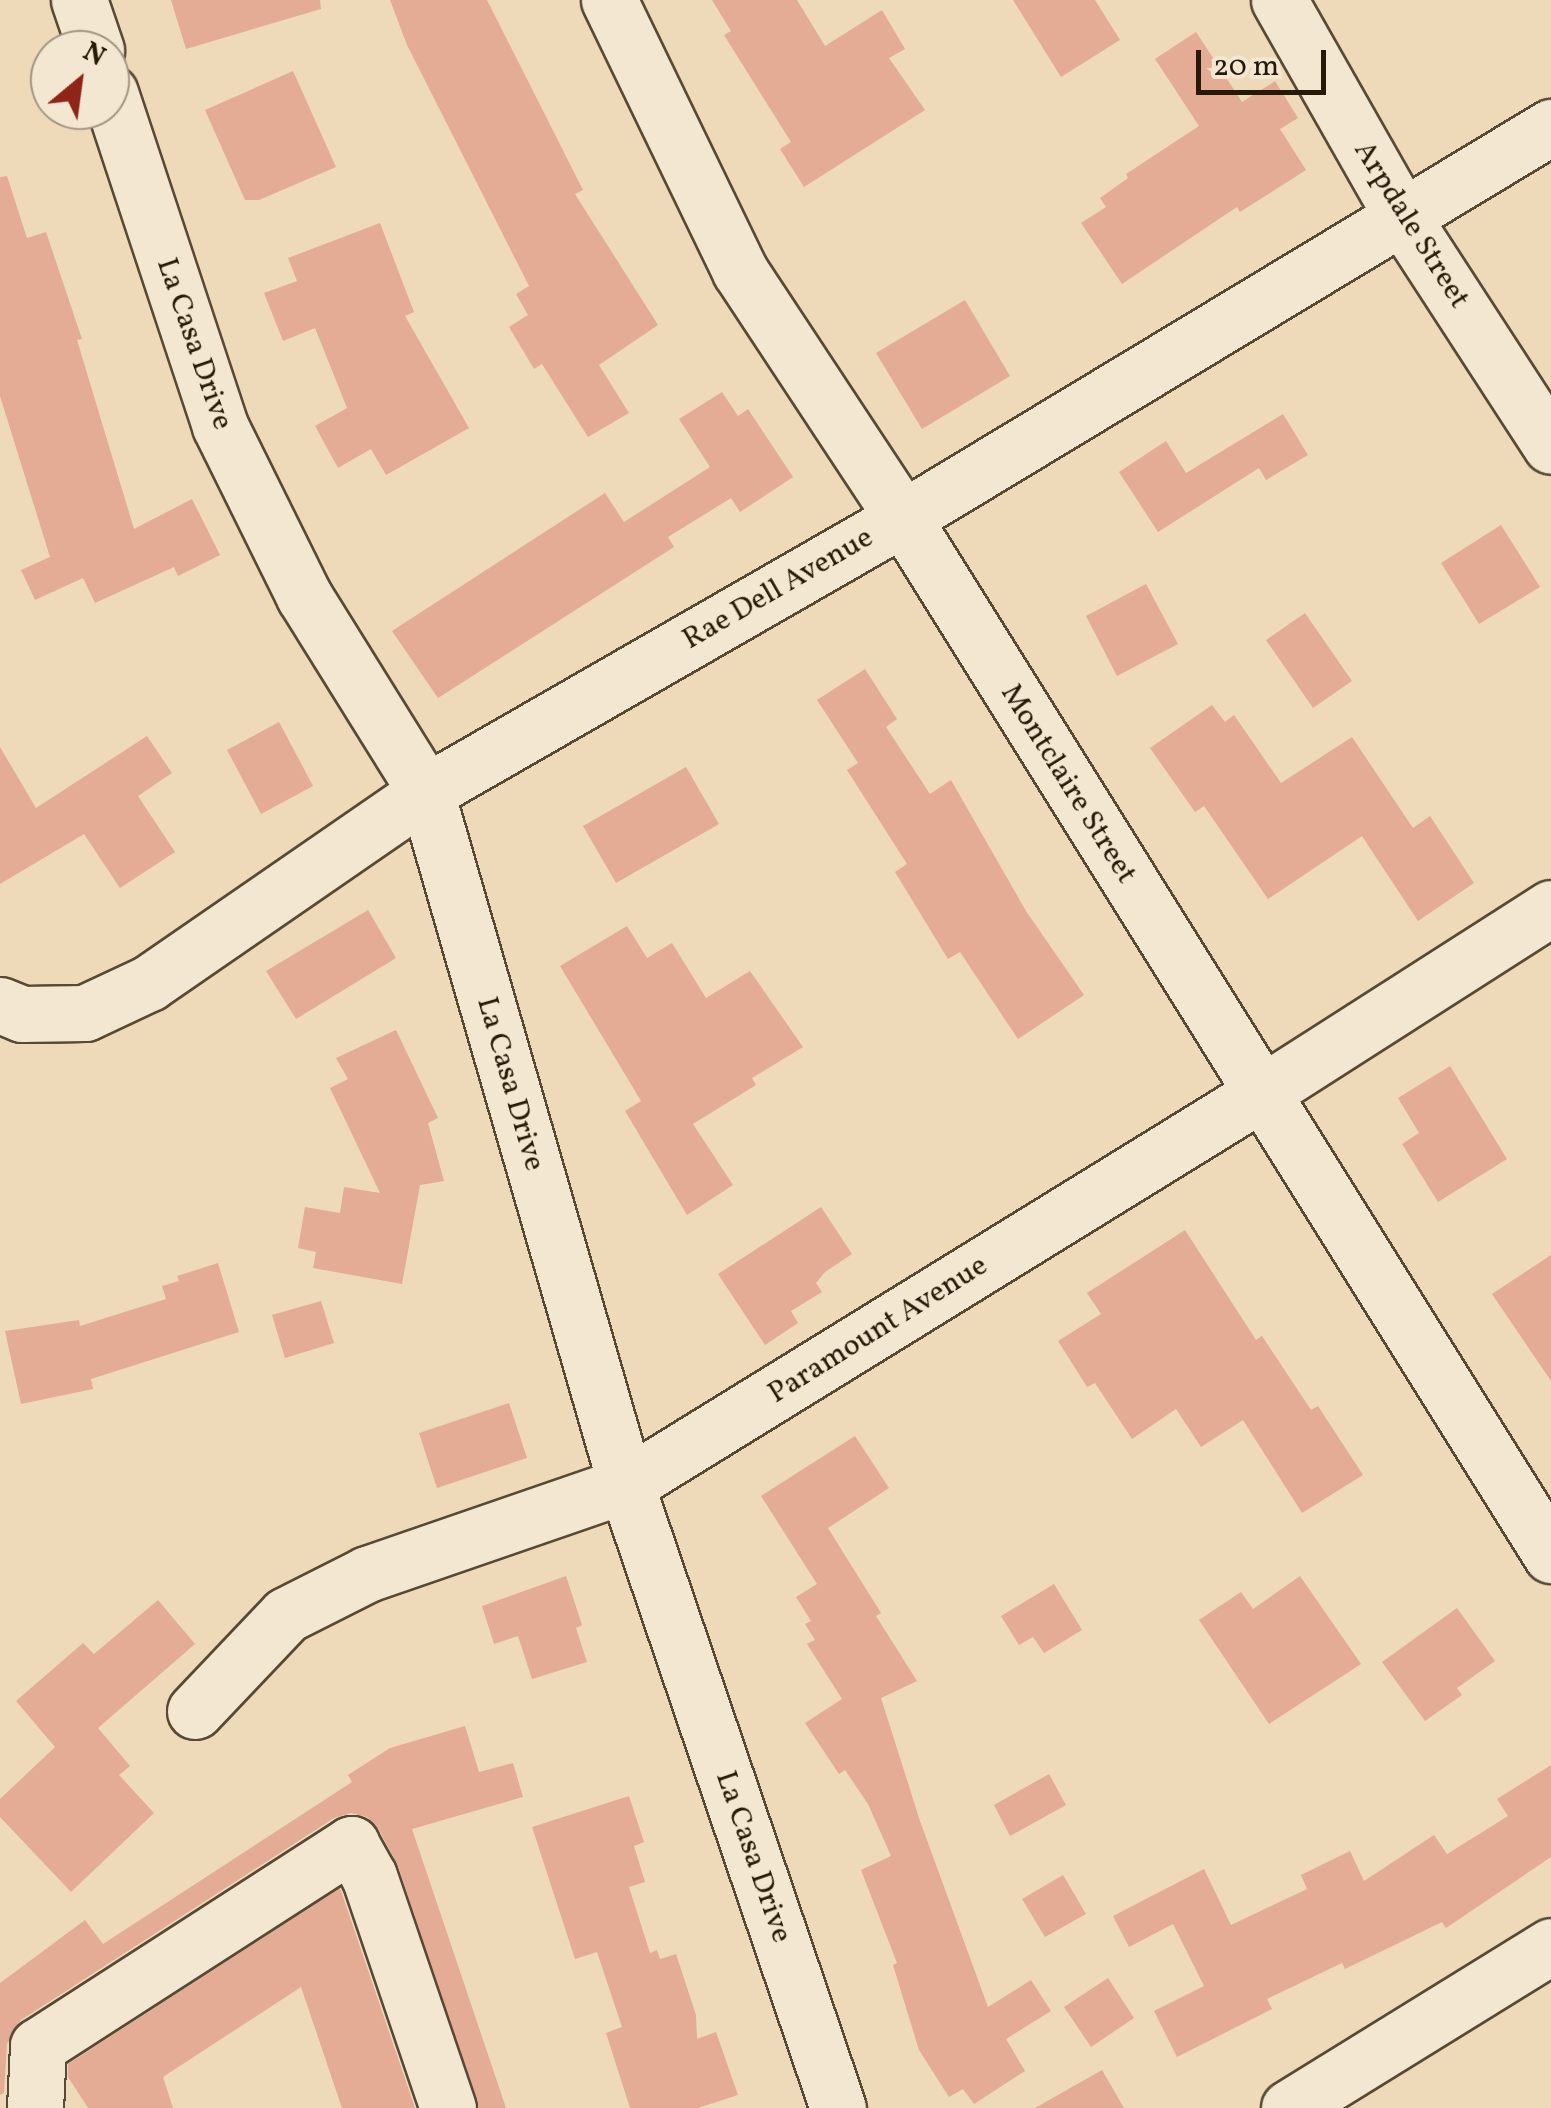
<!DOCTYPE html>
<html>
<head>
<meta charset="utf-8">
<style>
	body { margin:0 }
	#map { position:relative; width:1551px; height:2108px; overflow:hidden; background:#eedab9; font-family:Vollkorn,serif }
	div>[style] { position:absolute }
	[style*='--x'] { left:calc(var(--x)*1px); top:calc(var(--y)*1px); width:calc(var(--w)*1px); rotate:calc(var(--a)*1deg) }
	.building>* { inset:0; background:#e4ab95 }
	.roads { filter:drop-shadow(2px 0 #584934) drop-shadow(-2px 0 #584934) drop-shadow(0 2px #584934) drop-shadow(0 -2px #584934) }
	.minor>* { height:55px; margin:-27.5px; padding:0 27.5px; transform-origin:27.5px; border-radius:27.5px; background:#f4e7d2 }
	span { translate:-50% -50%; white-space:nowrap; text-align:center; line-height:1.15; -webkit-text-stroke:9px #f4e7d2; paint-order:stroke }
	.street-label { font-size:30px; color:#261907 }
	.north { position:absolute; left:30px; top:30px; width:100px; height:100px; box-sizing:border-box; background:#f4e7d2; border:2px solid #a29581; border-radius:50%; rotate:29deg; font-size:28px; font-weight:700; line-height:40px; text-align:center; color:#261907 }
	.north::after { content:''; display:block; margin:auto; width:35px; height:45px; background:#8f2418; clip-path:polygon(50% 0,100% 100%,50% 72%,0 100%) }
	.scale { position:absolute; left:1196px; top:50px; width:130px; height:45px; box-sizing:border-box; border:5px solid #261907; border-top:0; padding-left:12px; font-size:30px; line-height:35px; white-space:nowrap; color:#261907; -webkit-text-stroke:8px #f4e7d2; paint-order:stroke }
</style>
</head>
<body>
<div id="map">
	<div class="building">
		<div style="clip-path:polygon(171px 0,320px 0,321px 9px,186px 49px)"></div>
		<div style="clip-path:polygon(390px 0,487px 0,583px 190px,575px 194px,658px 325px,599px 365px,629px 413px,588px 437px,542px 364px,534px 369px,509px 327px,528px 315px,516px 294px,529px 286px,407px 45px)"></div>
		<div style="clip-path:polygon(712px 0,797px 0,825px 46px,882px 10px,905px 49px,889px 58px,925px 110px,804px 187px,780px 149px,791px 142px,724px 35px,731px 31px)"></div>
		<div style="clip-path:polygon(1013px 0,1095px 0,1120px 40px,1061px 77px)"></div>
		<div style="clip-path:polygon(1196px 32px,1242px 102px,1275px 81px,1298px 118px,1280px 129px,1306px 170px,1240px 212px,1237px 207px,1122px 284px,1081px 223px,1106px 207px,1100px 198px,1128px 178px,1126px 174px,1199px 126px,1155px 59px)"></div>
		<div style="clip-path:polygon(293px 71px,336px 167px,259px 200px,245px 200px,205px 110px)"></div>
		<div style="clip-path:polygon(7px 176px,27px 238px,46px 232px,82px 339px,77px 340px,134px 529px,192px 499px,220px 555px,178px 576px,174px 567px,95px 603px,83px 578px,35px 600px,21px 570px,50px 557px,0 396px,0 177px)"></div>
		<div style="clip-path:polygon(380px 223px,414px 312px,405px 316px,469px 428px,386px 475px,371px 449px,338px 468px,315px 426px,347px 408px,315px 328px,283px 341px,264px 293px,297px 281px,288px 258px)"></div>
		<div style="clip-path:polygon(965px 300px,1010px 376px,922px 429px,876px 353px)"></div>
		<div style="clip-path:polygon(722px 392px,738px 416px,748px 409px,793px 477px,740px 512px,731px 498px,668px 537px,674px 547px,438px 698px,392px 631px,605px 493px,624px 522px,710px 467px,679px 419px)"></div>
		<div style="clip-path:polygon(1283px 414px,1308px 455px,1266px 480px,1259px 468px,1158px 532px,1119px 472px,1166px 441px,1186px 473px)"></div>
		<div style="clip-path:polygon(1501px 525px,1540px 587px,1479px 624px,1441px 563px)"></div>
		<div style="clip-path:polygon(1146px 584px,1178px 644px,1117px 676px,1086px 616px)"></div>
		<div style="clip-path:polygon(1305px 613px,1352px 681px,1313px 708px,1266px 640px)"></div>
		<div style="clip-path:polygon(865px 669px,897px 719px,886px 727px,930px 794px,951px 780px,1026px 911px,1084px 995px,1018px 1039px,960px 952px,948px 959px,895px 872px,907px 864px,847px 770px,858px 763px,817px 700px)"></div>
		<div style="clip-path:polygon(1212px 705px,1225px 722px,1234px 715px,1281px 783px,1352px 737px,1413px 828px,1430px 816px,1474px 883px,1418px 921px,1362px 836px,1268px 899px,1204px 806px,1195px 812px,1150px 748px)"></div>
		<div style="clip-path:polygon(279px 722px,313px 786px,261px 814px,227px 750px)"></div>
		<div style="clip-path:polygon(147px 736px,172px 773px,138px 796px,175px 852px,120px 888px,84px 834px,0 884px,0 747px,36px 808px)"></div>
		<div style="clip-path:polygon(686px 767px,719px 824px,616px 883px,583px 826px)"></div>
		<div style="clip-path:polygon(368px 910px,396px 958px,296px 1019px,266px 971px)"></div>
		<div style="clip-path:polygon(627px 926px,647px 958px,672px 943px,706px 998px,750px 971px,803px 1047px,752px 1078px,756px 1085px,693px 1124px,733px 1185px,687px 1215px,625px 1111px,641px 1101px,560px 966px)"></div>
		<div style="clip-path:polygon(396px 1030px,438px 1118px,428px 1123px,444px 1181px,420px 1185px,402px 1284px,313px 1268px,316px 1252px,298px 1248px,305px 1207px,340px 1213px,344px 1187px,380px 1193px,330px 1088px,348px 1079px,336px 1058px)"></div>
		<div style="clip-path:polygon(1450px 1066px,1507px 1159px,1438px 1202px,1402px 1144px,1419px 1133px,1398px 1098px)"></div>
		<div style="clip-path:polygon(821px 1207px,852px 1254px,825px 1272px,816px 1283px,822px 1292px,791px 1311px,798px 1323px,765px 1345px,718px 1274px)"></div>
		<div style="clip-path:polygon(1185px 1230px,1256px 1340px,1262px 1336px,1311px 1410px,1318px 1406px,1363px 1475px,1302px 1513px,1243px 1420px,1201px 1447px,1176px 1409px,1132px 1439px,1095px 1383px,1087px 1387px,1058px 1341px,1101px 1314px,1087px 1293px)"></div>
		<div style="clip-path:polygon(1551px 1255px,1551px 1381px,1492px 1294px)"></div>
		<div style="clip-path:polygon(218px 1263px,239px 1332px,91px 1379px,93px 1389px,21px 1404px,5px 1331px,79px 1320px,80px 1326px,166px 1299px,162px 1286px,179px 1281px,177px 1276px)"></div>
		<div style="clip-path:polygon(321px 1301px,334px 1343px,285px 1358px,272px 1315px)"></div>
		<div style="clip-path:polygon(509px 1403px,527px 1458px,437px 1488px,419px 1433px)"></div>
		<div style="clip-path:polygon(855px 1436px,889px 1488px,828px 1528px,881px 1613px,876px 1616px,917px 1681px,881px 1698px,920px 1821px,988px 2007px,1031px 1980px,1051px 2011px,1006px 2039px,1025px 2071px,974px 2104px,963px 2089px,949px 2097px,919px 2050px,893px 1965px,897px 1963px,861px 1870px,891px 1856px,868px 1804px,845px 1770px,839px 1774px,805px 1723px,842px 1699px,807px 1644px,815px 1640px,805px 1624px,811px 1621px,796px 1597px,817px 1584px,761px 1496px)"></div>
		<div style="clip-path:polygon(566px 1576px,582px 1625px,576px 1628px,587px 1662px,532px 1679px,518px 1636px,494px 1644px,482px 1606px)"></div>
		<div style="clip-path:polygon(1300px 1576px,1361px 1664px,1269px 1724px,1199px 1620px,1241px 1592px,1253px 1609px)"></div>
		<div style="clip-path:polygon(1054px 1584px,1082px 1630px,1044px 1653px,1033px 1637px,1019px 1645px,1001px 1616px)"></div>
		<div style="clip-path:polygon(158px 1600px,195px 1644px,98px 1728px,130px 1766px,119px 1775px,154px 1813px,71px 1892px,0 1817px,0 1799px,55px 1747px,16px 1701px,83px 1643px,94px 1654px)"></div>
		<div style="clip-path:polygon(1457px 1608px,1495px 1661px,1457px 1688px,1462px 1695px,1425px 1721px,1382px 1662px)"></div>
		<div style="clip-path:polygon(465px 1726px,479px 1772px,513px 1763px,523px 1797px,412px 1829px,506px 2108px,478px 2108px,398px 1866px,378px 1828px,367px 1817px,351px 1813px,334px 1818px,21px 2020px,7px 2044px,4px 2093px,0 2095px,0 1983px,85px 1920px,103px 1944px,352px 1782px,348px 1775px,390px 1748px)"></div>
		<div style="clip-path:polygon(1551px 1765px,1551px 1857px,1446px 1928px,1442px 1922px,1345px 1969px,1342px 1963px,1267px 1999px,1272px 2009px,1177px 2057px,1154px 2011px,1204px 1986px,1173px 1924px,1129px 1947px,1113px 1916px,1204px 1869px,1231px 1925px,1307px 1889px,1301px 1875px,1350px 1851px,1364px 1881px,1434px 1835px,1447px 1854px,1508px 1816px,1497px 1799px)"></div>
		<div style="clip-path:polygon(1049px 1774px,1066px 1805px,1010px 1836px,994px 1805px)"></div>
		<div style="clip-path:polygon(629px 1796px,644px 1842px,634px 1846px,645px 1882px,629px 1887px,650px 1953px,657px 1950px,660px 1959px,676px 1954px,696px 2015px,697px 2039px,716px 2032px,738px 2095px,698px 2108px,630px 2108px,606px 2033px,622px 2027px,597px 1952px,575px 1959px,532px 1827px)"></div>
		<div style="clip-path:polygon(1063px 1875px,1086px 1914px,1045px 1937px,1022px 1899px)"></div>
		<div style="clip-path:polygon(340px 1888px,415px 2108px,342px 2108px,301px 1987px,163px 2077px,173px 2108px,88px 2108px,68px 2077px,68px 2064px)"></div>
		<div style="clip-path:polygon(1108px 1978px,1134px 2018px,1091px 2047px,1064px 2007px)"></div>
		<div style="clip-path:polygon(1102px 2070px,1124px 2108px,1035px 2108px)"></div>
	</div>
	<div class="roads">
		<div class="minor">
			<div style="--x:79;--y:0;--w:53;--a:71.2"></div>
			<div style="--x:609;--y:0;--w:301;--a:64.2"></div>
			<div style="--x:740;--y:271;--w:296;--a:56.6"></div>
			<div style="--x:903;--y:518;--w:1223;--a:58"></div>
			<div style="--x:1279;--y:0;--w:247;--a:60.4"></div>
			<div style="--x:1401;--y:215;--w:275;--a:57"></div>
			<div style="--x:110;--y:93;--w:351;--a:71.7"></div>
			<div style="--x:220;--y:426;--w:190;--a:63.7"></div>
			<div style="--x:304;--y:596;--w:231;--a:58.1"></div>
			<div style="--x:426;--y:792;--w:721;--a:73.9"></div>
			<div style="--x:626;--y:1485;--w:658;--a:71.21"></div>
			<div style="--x:0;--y:1005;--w:24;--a:22"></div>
			<div style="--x:22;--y:1014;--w:63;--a:-0.9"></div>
			<div style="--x:85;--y:1013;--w:71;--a:-25.1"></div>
			<div style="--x:149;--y:983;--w:336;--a:-34.6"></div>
			<div style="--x:426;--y:792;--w:550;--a:-29.87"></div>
			<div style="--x:903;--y:518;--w:757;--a:-31.11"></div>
			<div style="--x:195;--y:1711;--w:132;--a:-46.5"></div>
			<div style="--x:286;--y:1615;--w:91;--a:-26.8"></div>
			<div style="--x:367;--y:1574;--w:274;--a:-19"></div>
			<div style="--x:626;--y:1485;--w:745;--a:-31.66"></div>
			<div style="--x:1260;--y:1094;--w:345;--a:-32.6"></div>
			<div style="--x:35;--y:2108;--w:62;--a:-87.2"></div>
			<div style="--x:38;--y:2046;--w:373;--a:-32.8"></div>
			<div style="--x:351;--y:1844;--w:37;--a:61"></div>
			<div style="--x:369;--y:1876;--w:245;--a:71.2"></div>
			<div style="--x:1289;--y:2108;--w:308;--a:-31.7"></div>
		</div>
	</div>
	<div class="street-label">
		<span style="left:1411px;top:225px;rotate:58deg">Arpdale Street</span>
		<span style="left:194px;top:344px;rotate:71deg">La Casa Drive</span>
		<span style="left:778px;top:589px;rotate:-30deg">Rae Dell Avenue</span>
		<span style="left:1068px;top:784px;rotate:58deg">Montclaire Street</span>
		<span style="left:510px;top:1084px;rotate:74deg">La Casa Drive</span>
		<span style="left:878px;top:1330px;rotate:-32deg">Paramount Avenue</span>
		<span style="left:753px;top:1857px;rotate:71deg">La Casa Drive</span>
	</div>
	<div class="north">N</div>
	<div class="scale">20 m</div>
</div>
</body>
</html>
